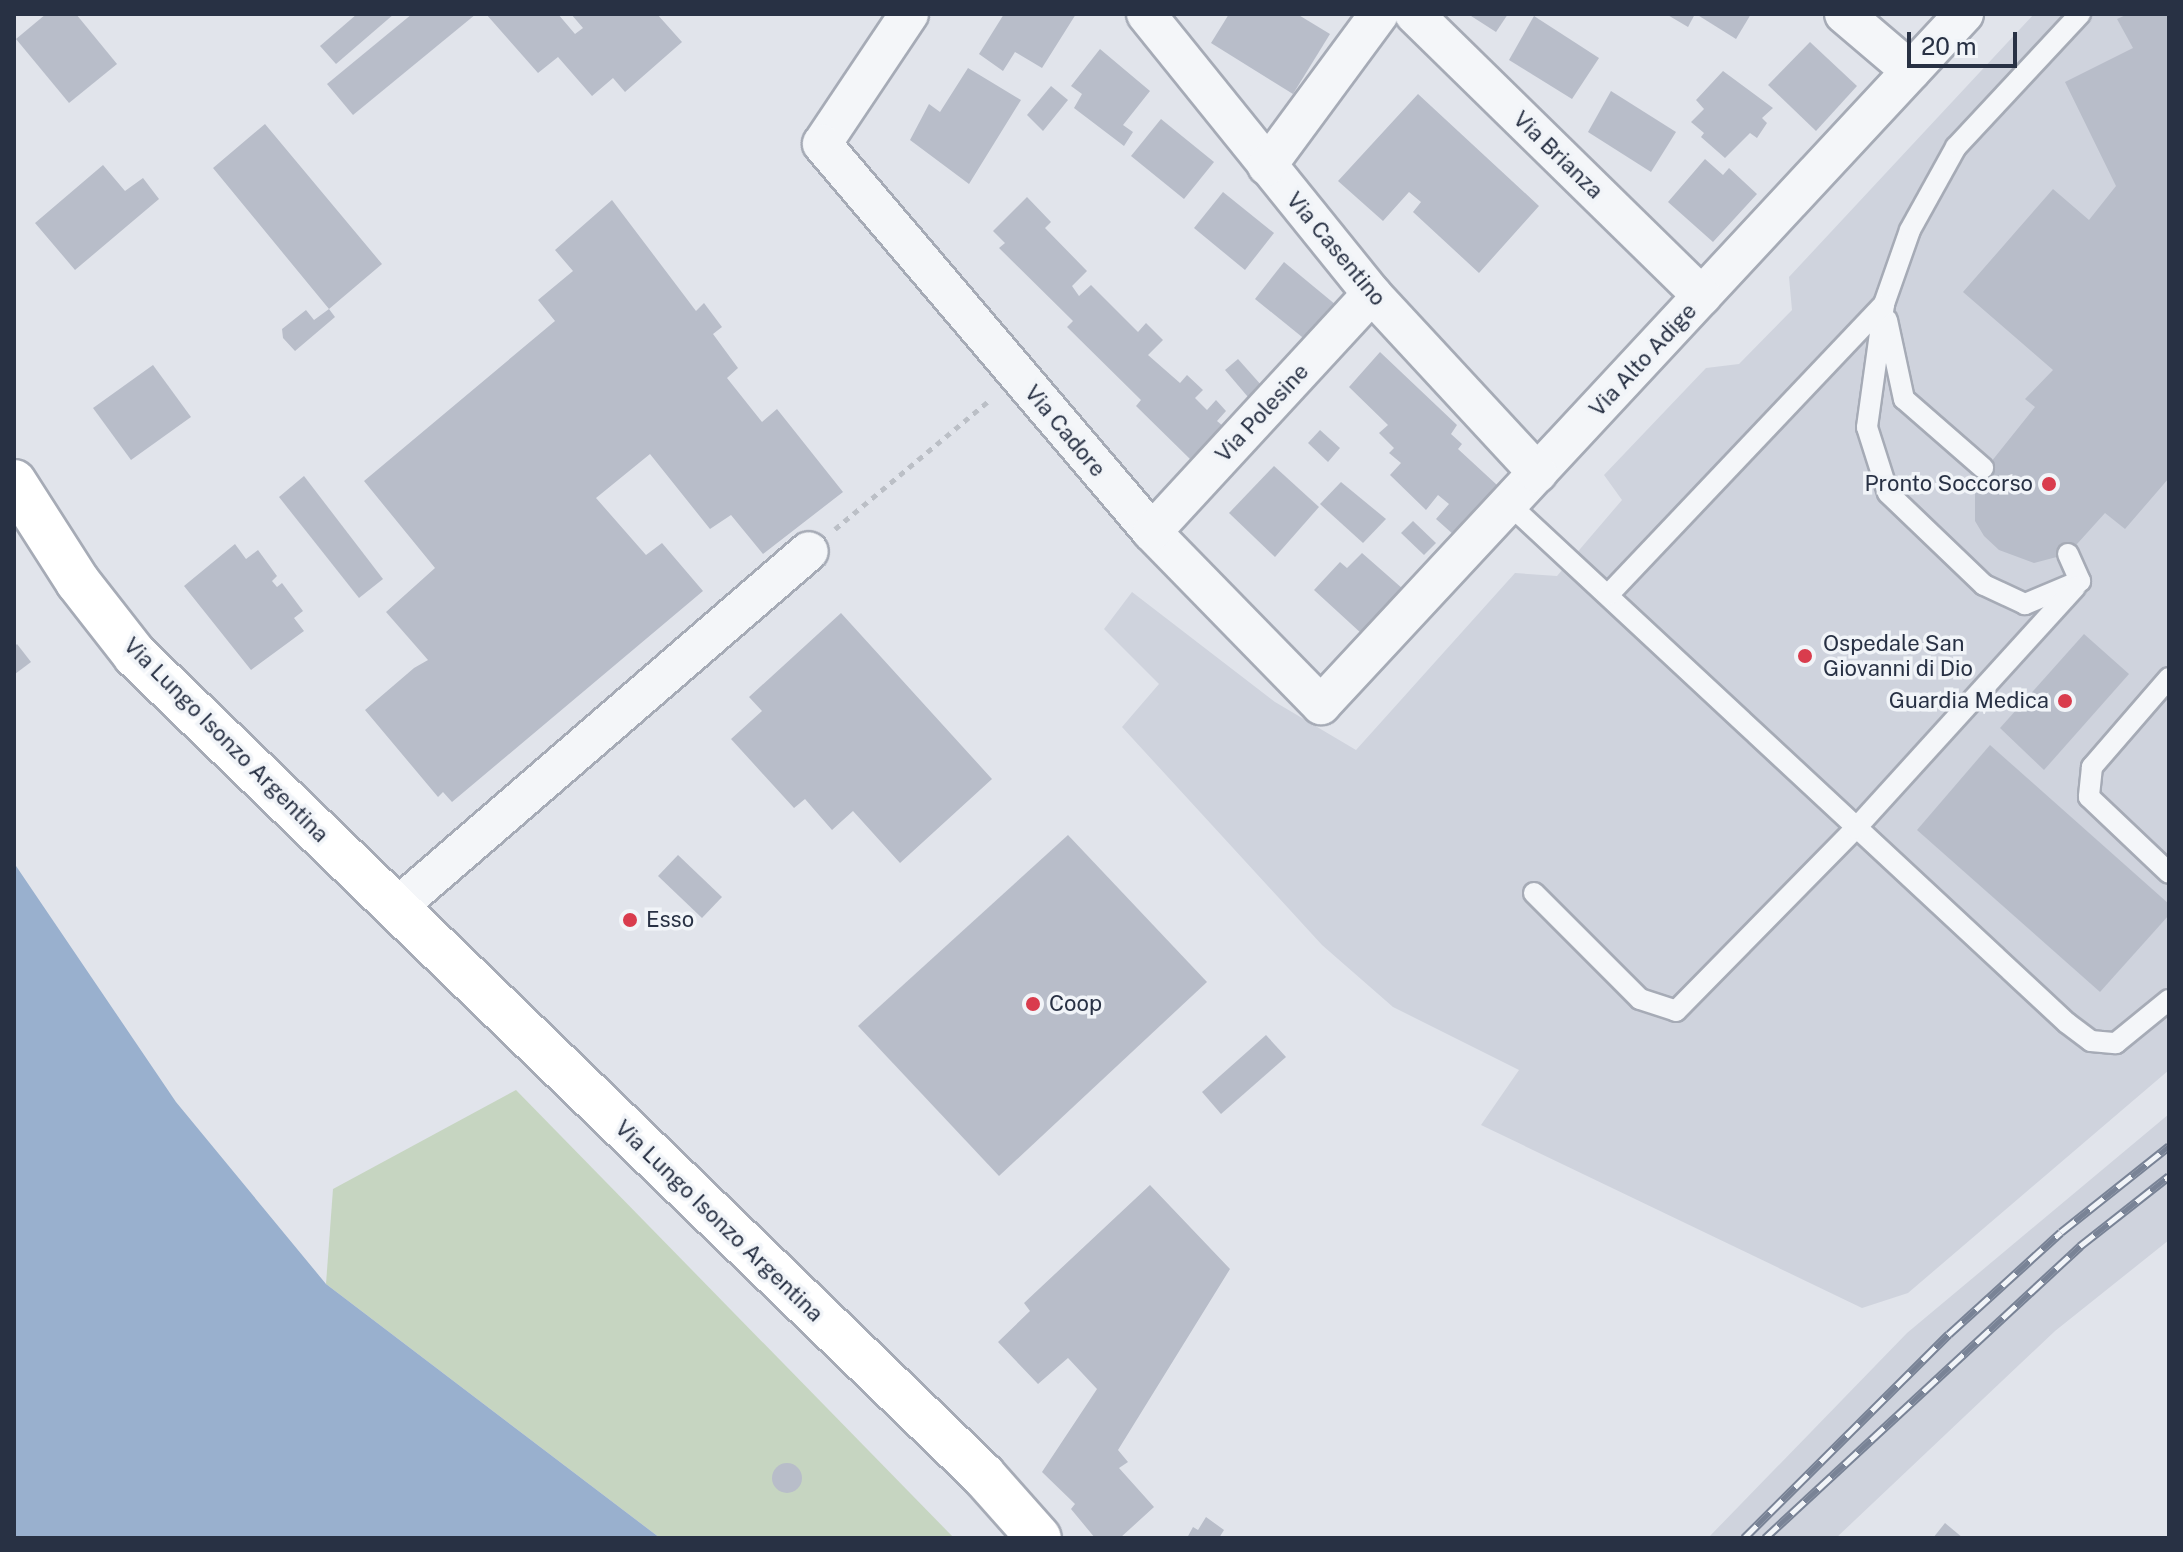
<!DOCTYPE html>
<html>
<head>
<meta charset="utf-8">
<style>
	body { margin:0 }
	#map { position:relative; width:2183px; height:1552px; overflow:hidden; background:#e1e4eb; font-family:"Public Sans",sans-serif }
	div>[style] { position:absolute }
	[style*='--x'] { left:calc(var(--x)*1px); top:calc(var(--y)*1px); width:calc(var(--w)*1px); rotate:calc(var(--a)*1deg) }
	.built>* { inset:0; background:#cfd3dd }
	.green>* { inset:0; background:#c6d5c1 }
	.water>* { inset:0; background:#99b0ce }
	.building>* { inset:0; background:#b8bdc9 }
	.round { border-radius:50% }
	.path>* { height:5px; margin-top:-2.5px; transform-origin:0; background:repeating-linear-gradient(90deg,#bbbfc6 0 6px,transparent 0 12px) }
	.roads { filter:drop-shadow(2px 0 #a6abb6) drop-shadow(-2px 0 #a6abb6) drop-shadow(0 2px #a6abb6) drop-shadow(0 -2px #a6abb6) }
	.service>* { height:20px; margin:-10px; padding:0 10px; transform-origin:10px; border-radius:10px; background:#f4f6f9 }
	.minor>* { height:38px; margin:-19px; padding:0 19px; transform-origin:19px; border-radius:19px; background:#f4f6f9 }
	.secondary>* { height:44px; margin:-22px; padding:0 22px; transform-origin:22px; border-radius:22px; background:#fff }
	.rail>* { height:9px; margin-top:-4.5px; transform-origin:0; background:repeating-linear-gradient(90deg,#f1f4f8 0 18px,#798396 0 36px); box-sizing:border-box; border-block:2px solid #798396 }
	.dots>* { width:22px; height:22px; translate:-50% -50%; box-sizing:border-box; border:4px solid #f1f4f8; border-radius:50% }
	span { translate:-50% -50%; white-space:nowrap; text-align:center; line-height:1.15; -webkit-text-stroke:7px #f1f4f8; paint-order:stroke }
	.street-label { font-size:22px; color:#283144 }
	.poi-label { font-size:22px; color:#283144 }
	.right { translate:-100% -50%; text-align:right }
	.left { translate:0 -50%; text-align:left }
	.frame { position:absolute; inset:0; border:16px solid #283144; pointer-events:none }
	.scale { position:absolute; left:1907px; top:32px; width:110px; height:36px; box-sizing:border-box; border:4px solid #283144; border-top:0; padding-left:10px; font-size:24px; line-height:28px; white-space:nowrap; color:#283144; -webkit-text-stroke:6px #f1f4f8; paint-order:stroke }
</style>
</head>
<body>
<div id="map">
	<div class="built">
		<div style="clip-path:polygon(2034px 14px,2169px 14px,2169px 1070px,1908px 1293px,1862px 1308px,1481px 1125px,1519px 1070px,1393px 1007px,1322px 945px,1122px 727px,1159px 684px,1104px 629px,1132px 592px,1275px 702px,1356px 750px,1515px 573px,1557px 576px,1622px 500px,1604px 475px,1706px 368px,1739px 364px,1792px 310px,1789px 277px)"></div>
		<div style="clip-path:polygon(2169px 1114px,2169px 1240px,2055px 1331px,1836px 1538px,1708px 1538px,1907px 1333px)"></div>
	</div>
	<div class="green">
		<div style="clip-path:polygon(516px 1090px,954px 1538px,660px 1538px,326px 1284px,333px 1189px)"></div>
	</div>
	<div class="water">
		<div style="clip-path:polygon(14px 863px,176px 1102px,326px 1284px,660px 1538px,14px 1538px)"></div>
	</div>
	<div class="building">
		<div style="clip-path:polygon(46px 14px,76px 14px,117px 64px,69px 103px,16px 39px)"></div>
		<div style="clip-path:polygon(357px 14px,394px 14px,336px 64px,320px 46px)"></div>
		<div style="clip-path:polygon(412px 14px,476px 14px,353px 115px,327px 84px)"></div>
		<div style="clip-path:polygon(486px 14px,558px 14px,575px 34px,583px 28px,571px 14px,657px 14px,682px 42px,625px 92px,613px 78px,592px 96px,558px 57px,538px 73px)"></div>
		<div style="clip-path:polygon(1004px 14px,1076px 14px,1042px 68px,1015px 52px,1003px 71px,979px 54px)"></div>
		<div style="clip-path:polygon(1229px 14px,1297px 14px,1330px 34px,1293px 94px,1211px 43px)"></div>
		<div style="clip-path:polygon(1468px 14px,1508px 14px,1496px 32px)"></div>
		<div style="clip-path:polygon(1666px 14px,1695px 14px,1688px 27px)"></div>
		<div style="clip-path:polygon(1696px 14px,1751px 14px,1736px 39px)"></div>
		<div style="clip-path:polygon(2128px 14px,2169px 14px,2169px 478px,2125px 529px,2105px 513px,2068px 554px,2034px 563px,1999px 550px,1984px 536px,1975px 521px,1975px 482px,2035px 407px,2025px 399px,2053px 370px,1963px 292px,2053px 189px,2089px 220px,2116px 186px,2065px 82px,2133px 48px,2117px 19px)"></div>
		<div style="clip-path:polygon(1534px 16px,1599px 58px,1572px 99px,1509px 60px)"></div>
		<div style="clip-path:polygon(1810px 42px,1857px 86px,1816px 131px,1768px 85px)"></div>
		<div style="clip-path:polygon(1100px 49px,1150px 91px,1123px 125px,1133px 132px,1124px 146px,1074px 108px,1082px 94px,1071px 86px)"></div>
		<div style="clip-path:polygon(968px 68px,1021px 100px,969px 184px,910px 140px,929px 104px,940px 112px)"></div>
		<div style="clip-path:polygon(1723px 71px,1773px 108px,1762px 118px,1767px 123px,1757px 138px,1750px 133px,1725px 158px,1701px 137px,1704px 133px,1691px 122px,1704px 109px,1696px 100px)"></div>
		<div style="clip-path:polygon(1051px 86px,1068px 100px,1043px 131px,1027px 115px)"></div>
		<div style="clip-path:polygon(1611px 91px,1676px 132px,1651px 172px,1588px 132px)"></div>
		<div style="clip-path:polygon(1418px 94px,1539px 206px,1479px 273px,1413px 212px,1421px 202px,1409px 192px,1383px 221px,1338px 181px)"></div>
		<div style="clip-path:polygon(1161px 119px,1214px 162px,1184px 199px,1131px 156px)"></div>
		<div style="clip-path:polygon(265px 124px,382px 264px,329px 309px,335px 317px,295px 351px,283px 338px,282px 329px,306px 310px,314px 320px,329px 309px,213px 168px)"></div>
		<div style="clip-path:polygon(1705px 159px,1723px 175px,1729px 168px,1757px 194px,1713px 242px,1668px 202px)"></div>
		<div style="clip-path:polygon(103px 165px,125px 191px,143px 178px,159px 199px,75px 270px,35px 223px)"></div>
		<div style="clip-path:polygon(1223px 192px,1274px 233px,1245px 270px,1194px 228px)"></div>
		<div style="clip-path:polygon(1027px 197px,1051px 222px,1045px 228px,1087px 271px,1072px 286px,1079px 296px,1091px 285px,1138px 332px,1146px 323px,1163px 340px,1148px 355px,1180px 383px,1187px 375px,1203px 390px,1195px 398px,1207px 410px,1216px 400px,1226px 411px,1217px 421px,1223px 426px,1190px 459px,1136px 406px,1141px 400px,1067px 327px,1073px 321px,999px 248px,1005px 243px,993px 231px)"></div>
		<div style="clip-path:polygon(612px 200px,696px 311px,704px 303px,722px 327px,713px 334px,738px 368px,727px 378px,762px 422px,777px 409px,843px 492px,763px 554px,731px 515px,710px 529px,650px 454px,596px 498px,646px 555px,662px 543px,703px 591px,452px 802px,443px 792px,438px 797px,365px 710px,414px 668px,428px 660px,386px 612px,435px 568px,364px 481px,555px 321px,538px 300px,573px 271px,555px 250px)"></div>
		<div style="clip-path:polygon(1284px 262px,1336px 305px,1307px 341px,1255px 299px)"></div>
		<div style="clip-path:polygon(1380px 352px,1457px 425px,1451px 434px,1462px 444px,1458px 449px,1497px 485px,1454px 535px,1436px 519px,1449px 504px,1438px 495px,1426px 510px,1390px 475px,1401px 463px,1389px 453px,1394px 448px,1379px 433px,1388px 425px,1349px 387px)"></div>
		<div style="clip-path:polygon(1238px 359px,1262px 386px,1248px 397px,1225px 370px)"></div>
		<div style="clip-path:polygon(153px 365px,191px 417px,131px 460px,93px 408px)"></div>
		<div style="clip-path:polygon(1320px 430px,1340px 448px,1328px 462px,1308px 443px)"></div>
		<div style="clip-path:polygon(1274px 466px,1319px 507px,1275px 557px,1229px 513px)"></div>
		<div style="clip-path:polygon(304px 476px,383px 579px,359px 598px,279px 497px)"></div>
		<div style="clip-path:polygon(1341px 482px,1386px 519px,1363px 543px,1320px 504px)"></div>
		<div style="clip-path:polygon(1413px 521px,1436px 543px,1424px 555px,1401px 533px)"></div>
		<div style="clip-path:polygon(235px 544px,246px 559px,258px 550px,277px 576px,272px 581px,277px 587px,282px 583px,303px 611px,294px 618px,304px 631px,251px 670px,184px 586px)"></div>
		<div style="clip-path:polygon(1362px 553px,1403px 589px,1362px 634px,1314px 590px,1340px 562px,1347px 568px)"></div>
		<div style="clip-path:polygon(841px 613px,992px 779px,900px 863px,853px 811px,832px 830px,805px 799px,794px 808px,731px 739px,762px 711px,749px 697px)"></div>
		<div style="clip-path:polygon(2084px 634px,2129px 674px,2044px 770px,2000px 728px)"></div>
		<div style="clip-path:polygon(17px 644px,31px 662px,15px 674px,14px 647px)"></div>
		<div style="clip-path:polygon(1990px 745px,2169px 904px,2169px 915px,2100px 992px,1917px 830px)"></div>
		<div style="clip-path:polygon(1068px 835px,1207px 982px,999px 1176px,858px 1026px)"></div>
		<div style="clip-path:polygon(678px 855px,722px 897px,702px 918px,658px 876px)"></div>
		<div style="clip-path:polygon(1266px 1035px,1286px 1057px,1221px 1114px,1202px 1092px)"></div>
		<div style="clip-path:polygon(1150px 1185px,1230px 1269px,1118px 1450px,1128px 1462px,1119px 1468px,1154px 1507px,1120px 1538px,1095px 1538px,1071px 1509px,1075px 1504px,1042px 1472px,1097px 1389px,1068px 1358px,1038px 1384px,998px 1342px,1030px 1311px,1024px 1303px)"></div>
		<div class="round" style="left:772px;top:1463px;width:30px;height:30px"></div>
		<div style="clip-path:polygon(1206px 1517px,1224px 1530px,1219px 1538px,1187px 1538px,1193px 1527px,1198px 1530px)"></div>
		<div style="clip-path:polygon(1945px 1523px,1963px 1538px,1933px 1538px)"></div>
	</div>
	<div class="path">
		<div style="--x:835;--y:529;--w:202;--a:-39.8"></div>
	</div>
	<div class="roads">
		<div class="service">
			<div style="--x:1887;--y:320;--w:81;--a:77.9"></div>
			<div style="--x:1904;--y:399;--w:105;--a:41.1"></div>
			<div style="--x:1509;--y:504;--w:762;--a:42.93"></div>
			<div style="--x:2067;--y:1023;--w:30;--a:37"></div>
			<div style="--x:2091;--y:1041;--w:25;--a:5"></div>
			<div style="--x:2116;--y:1043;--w:68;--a:-39.1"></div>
			<div style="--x:2068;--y:554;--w:30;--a:66"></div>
			<div style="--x:2080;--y:581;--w:60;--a:157.3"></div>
			<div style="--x:2025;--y:604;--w:45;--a:-155.1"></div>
			<div style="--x:1984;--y:585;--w:133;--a:-136.2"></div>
			<div style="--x:1888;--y:493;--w:69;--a:-107.7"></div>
			<div style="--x:1867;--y:427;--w:124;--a:-82.1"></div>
			<div style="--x:1884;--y:304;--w:78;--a:-70.6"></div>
			<div style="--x:1910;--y:230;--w:95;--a:-61"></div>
			<div style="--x:1956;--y:147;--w:182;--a:-47"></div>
			<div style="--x:1608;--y:595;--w:401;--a:-46.5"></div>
			<div style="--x:2169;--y:678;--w:118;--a:130.9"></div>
			<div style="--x:2092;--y:767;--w:30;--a:96"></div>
			<div style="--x:2089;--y:797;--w:110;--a:43.5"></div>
			<div style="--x:1534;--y:893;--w:150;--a:45"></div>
			<div style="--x:1640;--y:999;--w:38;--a:18"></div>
			<div style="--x:1676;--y:1011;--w:257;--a:-45.5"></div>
			<div style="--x:1856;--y:828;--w:326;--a:-47.7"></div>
		</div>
		<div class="minor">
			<div style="--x:909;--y:14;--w:156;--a:123.8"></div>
			<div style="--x:822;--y:144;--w:509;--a:49.62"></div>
			<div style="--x:1152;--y:532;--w:242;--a:45.7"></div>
			<div style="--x:1321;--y:705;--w:944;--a:-47.06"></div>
			<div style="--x:1146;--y:14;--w:360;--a:51.1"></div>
			<div style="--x:1372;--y:294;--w:244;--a:47.2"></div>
			<div style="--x:1414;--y:14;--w:403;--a:44.4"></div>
			<div style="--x:1844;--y:14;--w:88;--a:40.4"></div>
			<div style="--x:1267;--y:166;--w:189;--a:-53.6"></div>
			<div style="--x:1152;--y:532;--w:324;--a:-47.3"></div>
			<div style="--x:397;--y:907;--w:544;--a:-40.83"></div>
		</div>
		<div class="secondary">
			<div style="--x:14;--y:482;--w:119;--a:57.4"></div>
			<div style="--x:78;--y:582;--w:93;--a:52"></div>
			<div style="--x:135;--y:655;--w:1180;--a:44.04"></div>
			<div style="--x:983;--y:1475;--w:84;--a:48.4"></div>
		</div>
	</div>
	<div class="rail">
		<div style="--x:1744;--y:1538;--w:289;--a:-44.9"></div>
		<div style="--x:1949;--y:1334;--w:151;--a:-42.3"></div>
		<div style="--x:2061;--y:1232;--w:138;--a:-38.5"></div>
		<div style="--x:1765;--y:1538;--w:430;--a:-42.8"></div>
		<div style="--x:2080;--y:1246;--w:113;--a:-38.2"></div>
	</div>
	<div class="dots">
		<div style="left:2049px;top:484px;background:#d93c4d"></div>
		<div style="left:1805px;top:656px;background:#d93c4d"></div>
		<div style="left:2065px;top:701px;background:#d93c4d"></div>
		<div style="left:630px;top:920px;background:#d93c4d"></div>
		<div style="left:1033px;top:1004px;background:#d93c4d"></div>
	</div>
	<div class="street-label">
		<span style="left:1558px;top:155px;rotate:44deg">Via Brianza</span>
		<span style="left:1336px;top:249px;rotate:50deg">Via Casentino</span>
		<span style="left:1643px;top:360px;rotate:-47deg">Via Alto Adige</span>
		<span style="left:1262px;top:413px;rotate:-47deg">Via Polesine</span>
		<span style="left:1065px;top:431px;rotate:50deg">Via Cadore</span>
		<span style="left:226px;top:740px;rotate:45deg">Via Lungo Isonzo Argentina</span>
		<span style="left:719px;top:1221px;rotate:44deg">Via Lungo Isonzo Argentina</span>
	</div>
	<div class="poi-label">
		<span class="right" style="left:2033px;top:484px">Pronto Soccorso</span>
		<span class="left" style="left:1823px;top:656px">Ospedale San<br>Giovanni di Dio</span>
		<span class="right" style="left:2049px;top:701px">Guardia Medica</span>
		<span class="left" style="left:646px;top:920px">Esso</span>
		<span class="left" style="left:1049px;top:1004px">Coop</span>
	</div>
	<div class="frame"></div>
	<div class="scale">20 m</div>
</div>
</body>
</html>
